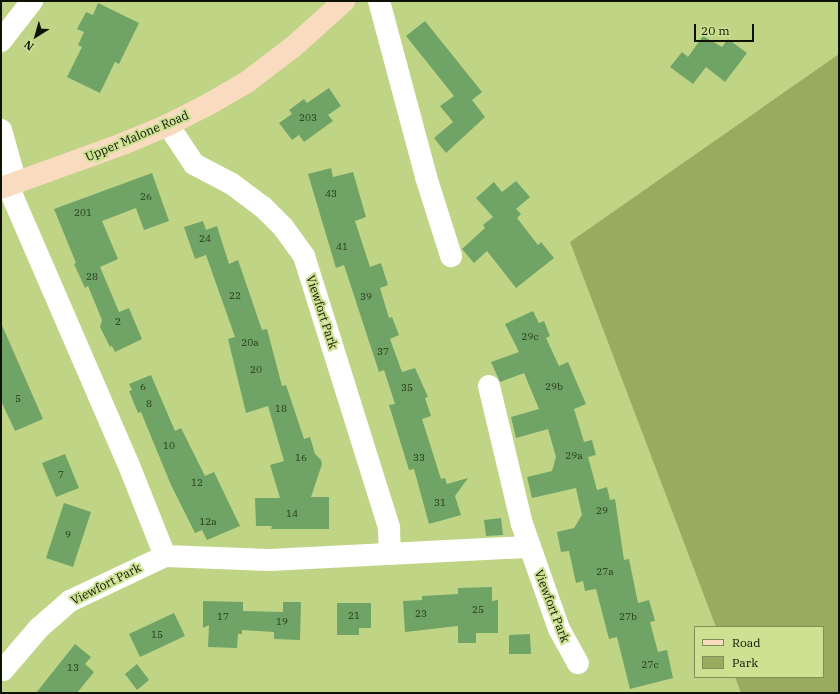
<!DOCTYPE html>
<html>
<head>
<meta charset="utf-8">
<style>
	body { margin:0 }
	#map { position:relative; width:840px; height:694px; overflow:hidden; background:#c0d485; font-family:"IBM Plex Serif",serif }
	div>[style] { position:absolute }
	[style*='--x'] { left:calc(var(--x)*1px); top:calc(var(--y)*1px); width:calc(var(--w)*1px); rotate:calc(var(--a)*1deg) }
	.green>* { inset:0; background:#99ab5e }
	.building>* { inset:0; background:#70a466 }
	.street>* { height:22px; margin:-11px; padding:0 11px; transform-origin:11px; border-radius:11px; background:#fff }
	.secondary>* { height:22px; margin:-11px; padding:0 11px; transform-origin:11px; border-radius:11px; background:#f9dcc0 }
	span { translate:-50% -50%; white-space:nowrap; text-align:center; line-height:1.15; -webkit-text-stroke:4px #cde192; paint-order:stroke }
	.number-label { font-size:10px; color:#26371a }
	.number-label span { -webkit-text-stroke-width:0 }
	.street-label { font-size:12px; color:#0d1300 }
	.frame { position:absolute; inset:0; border:2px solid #0d1300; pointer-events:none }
	.legend { position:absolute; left:694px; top:626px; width:130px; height:52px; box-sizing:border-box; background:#cde192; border:1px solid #808f58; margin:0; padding:5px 7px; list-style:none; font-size:12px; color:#0d1300 }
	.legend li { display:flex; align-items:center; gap:8px; height:20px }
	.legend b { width:20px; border:1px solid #808f58 }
	.north { position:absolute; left:16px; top:16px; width:40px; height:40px; -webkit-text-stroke:3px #cde192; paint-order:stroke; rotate:217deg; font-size:11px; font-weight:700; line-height:16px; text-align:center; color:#0d1300 }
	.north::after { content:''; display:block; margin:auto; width:14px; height:18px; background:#0d1300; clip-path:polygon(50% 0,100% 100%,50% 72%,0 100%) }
	.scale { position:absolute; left:694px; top:24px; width:60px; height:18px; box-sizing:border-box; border:2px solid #0d1300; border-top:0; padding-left:5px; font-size:12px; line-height:14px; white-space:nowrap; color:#0d1300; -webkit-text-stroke:3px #cde192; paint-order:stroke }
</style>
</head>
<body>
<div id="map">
	<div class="green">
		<div style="clip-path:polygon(839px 54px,839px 693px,741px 693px,735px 677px,823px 677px,823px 627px,716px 627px,570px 242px)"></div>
	</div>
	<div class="building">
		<div style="clip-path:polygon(98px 3px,139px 23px,119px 64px,115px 62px,100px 93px,67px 77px,82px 47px,78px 45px,84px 32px,77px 29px,86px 12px,93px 15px)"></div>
		<div style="clip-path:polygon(425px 21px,482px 92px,472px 100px,485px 117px,446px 153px,434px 138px,453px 122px,440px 106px,454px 96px,406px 36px)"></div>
		<div style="clip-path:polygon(703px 36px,722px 47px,728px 39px,747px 53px,725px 82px,706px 67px,693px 84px,670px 67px,682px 52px,688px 57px)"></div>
		<div style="clip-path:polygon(329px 88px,341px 106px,328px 115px,333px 121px,304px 142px,299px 135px,292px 140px,279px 123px,292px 114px,289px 110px,304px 99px,307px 103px)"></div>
		<div style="clip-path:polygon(331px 168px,333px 177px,353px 172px,366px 217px,355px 221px,370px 267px,381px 263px,388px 285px,380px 288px,389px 318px,392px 317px,399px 335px,390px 339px,402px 372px,415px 368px,428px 397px,425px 398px,431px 416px,422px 419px,441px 479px,445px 478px,447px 484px,468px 478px,455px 496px,461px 515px,429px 524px,414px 469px,409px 470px,389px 405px,395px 404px,384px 370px,379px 372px,344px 265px,336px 268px,308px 174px)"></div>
		<div style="clip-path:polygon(152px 173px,169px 221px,144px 230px,136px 208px,102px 221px,118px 259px,100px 267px,119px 312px,129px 308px,142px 339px,115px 352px,112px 346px,110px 347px,100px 327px,102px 320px,88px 286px,85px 288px,74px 264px,76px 263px,54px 209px)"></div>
		<div style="clip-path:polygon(516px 181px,530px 197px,516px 209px,521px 214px,517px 218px,538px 245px,541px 242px,554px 258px,516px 288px,487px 251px,474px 263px,462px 249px,485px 228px,483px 225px,493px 217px,476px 198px,494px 182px,502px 192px)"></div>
		<div style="clip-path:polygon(203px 221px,206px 230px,217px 226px,229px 264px,238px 260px,262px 330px,267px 329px,282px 386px,286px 385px,304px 439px,310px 437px,315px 454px,321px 460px,322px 464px,311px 497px,329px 497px,329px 529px,271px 529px,272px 526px,256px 526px,255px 498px,280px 498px,270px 465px,284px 461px,268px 406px,246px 413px,228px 339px,235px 337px,206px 255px,195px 259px,184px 227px)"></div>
		<div style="clip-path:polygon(533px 311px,539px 323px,544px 321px,550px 336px,546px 338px,559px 366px,568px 362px,586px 404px,574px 409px,584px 442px,592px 440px,596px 455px,588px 457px,597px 490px,607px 487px,610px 500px,615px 499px,624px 560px,629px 559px,638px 603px,649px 600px,655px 621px,650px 622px,658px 652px,667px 650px,673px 678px,630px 689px,617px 637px,609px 639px,596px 589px,585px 591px,583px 581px,576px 583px,569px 551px,561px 552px,557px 532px,574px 528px,582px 515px,576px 488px,532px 498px,527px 477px,552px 471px,556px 457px,548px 429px,516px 438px,511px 417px,539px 409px,524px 373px,500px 382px,491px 362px,519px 352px,505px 324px)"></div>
		<div style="clip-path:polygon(1px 323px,43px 419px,15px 431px,1px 401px)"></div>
		<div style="clip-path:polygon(151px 375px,175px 431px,181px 428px,205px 476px,214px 472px,240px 526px,207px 540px,202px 530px,195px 533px,171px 485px,141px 412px,138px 413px,129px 391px,132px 390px,129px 384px)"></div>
		<div style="clip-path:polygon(65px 454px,79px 488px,56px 497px,42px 463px)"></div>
		<div style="clip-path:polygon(64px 503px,91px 512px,73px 567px,46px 558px)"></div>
		<div style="clip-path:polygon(501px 518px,503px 535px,486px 536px,484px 520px)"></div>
		<div style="clip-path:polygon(492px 587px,492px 601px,498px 600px,498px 633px,476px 633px,476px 643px,458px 643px,458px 626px,405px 632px,403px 601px,422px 600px,422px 596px,458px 594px,458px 588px)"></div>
		<div style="clip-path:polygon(203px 601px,243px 602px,243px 611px,283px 612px,283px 602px,301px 602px,300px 640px,274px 639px,274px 632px,242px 630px,242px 634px,238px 634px,237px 648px,208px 647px,209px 625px,203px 628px)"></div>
		<div style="clip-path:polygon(337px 603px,371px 603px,371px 628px,359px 628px,359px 635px,337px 635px)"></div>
		<div style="clip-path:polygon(174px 613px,185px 636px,140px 657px,129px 634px)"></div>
		<div style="clip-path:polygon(530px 634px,531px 654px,509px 654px,509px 635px)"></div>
		<div style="clip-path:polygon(75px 644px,91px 657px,85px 664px,94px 672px,77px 693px,36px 693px)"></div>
		<div style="clip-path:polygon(137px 664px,149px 680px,137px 690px,125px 674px)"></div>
	</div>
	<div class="street">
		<div style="--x:379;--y:1;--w:182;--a:75"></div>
		<div style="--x:426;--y:177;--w:83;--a:72.4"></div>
		<div style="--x:1;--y:41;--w:51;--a:-52.2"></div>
		<div style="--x:168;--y:125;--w:47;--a:56.3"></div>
		<div style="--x:194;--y:164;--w:43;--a:27.8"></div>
		<div style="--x:232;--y:184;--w:39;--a:37"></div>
		<div style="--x:263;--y:207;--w:28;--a:45"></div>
		<div style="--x:283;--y:227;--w:36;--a:54"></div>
		<div style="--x:304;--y:256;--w:285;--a:72.6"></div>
		<div style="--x:389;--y:528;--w:26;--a:88"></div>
		<div style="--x:1;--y:130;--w:55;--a:74.2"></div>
		<div style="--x:8;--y:186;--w:302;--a:66.6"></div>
		<div style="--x:128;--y:463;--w:100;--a:68.3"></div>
		<div style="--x:489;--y:386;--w:142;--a:76.6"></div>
		<div style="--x:522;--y:524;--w:111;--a:70.6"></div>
		<div style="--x:559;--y:629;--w:39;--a:61"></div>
		<div style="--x:3;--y:670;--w:55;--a:-49.4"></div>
		<div style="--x:39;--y:628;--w:41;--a:-41.1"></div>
		<div style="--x:70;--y:601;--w:105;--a:-25.3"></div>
		<div style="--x:165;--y:556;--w:105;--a:2.2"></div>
		<div style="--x:270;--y:560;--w:260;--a:-2.9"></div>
	</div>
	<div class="secondary">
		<div style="--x:1;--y:188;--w:132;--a:-19.9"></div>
		<div style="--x:125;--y:143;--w:47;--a:-22.7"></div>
		<div style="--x:168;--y:125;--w:46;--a:-27.1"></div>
		<div style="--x:209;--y:104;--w:44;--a:-30.1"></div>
		<div style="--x:247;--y:82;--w:58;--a:-37.3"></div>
		<div style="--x:293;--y:47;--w:69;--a:-42"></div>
	</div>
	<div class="number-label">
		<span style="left:308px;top:118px">203</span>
		<span style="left:331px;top:194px">43</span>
		<span style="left:146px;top:197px">26</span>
		<span style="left:83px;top:213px">201</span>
		<span style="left:205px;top:239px">24</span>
		<span style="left:342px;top:247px">41</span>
		<span style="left:92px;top:277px">28</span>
		<span style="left:235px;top:296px">22</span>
		<span style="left:366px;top:297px">39</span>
		<span style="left:118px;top:322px">2</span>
		<span style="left:530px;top:337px">29c</span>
		<span style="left:250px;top:343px">20a</span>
		<span style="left:383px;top:352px">37</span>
		<span style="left:256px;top:370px">20</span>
		<span style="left:143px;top:387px">6</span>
		<span style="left:554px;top:387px">29b</span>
		<span style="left:407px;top:388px">35</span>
		<span style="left:18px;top:399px">5</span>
		<span style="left:149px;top:404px">8</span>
		<span style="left:281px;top:409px">18</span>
		<span style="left:169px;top:446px">10</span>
		<span style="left:574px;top:456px">29a</span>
		<span style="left:301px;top:458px">16</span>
		<span style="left:419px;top:458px">33</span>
		<span style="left:61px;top:475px">7</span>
		<span style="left:197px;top:483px">12</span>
		<span style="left:440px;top:503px">31</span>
		<span style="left:602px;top:511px">29</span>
		<span style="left:292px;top:514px">14</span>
		<span style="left:208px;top:522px">12a</span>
		<span style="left:68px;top:535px">9</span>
		<span style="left:605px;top:572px">27a</span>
		<span style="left:478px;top:610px">25</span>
		<span style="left:421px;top:614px">23</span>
		<span style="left:354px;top:616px">21</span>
		<span style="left:223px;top:617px">17</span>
		<span style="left:628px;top:617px">27b</span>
		<span style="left:282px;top:622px">19</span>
		<span style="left:157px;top:635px">15</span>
		<span style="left:650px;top:665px">27c</span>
		<span style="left:73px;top:668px">13</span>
	</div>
	<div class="street-label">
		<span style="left:137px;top:136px;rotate:-23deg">Upper Malone Road</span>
		<span style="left:322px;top:312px;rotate:72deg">Viewfort Park</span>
		<span style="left:106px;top:584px;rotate:-27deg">Viewfort Park</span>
		<span style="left:552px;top:606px;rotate:69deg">Viewfort Park</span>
	</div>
	<div class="frame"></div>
	<ul class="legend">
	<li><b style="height:5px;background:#f9dcc0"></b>Road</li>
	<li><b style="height:11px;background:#99ab5e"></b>Park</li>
	</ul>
	<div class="north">N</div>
	<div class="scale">20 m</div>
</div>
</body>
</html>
